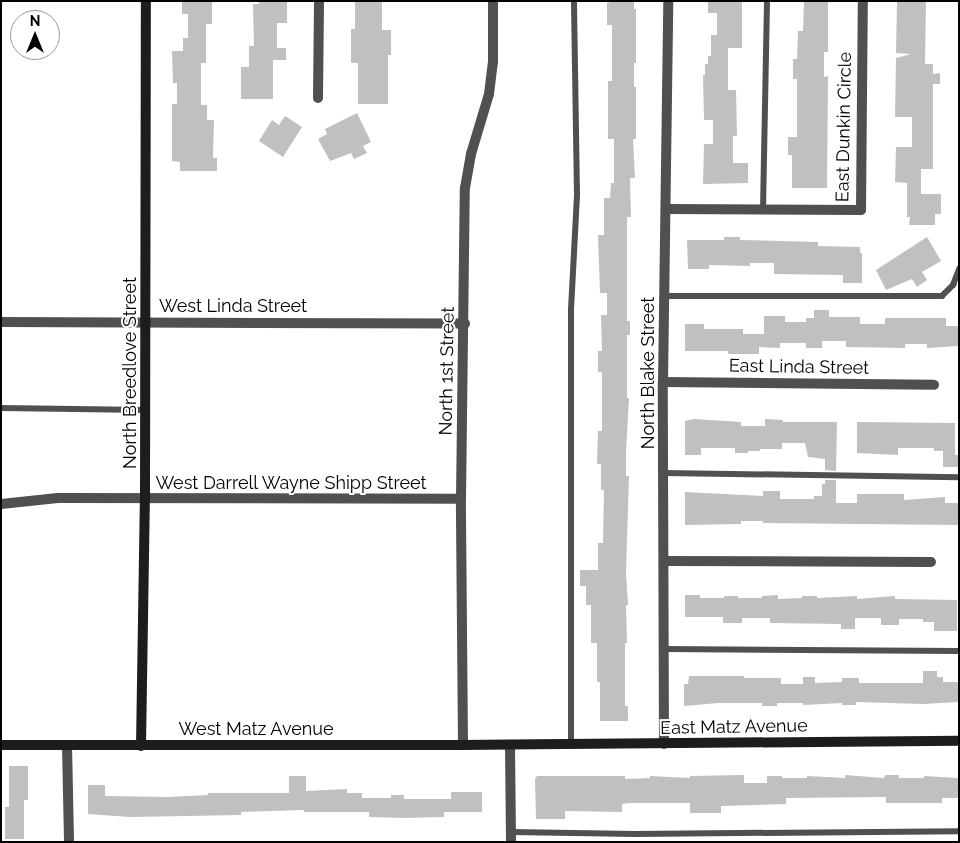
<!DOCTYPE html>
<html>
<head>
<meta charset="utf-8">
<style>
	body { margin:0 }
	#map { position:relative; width:960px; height:843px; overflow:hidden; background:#fff; font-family:Raleway,sans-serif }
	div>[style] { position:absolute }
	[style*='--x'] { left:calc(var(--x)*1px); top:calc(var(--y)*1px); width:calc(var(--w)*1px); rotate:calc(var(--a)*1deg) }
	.building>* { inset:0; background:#c0c0c0 }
	.lane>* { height:5.5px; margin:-2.75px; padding:0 2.75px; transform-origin:2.75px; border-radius:2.75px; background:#505050 }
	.street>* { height:10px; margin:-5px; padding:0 5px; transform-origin:5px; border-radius:5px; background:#505050 }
	.secondary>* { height:10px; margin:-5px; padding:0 5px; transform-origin:5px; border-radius:5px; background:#1d1d1d }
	span { translate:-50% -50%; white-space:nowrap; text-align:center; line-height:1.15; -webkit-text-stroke:4px #fff; paint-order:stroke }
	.street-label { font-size:18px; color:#000 }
	.frame { position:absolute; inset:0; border:2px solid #000; pointer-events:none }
	.north { position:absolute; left:10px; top:10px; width:50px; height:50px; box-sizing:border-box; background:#fff; border:1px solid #999; border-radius:50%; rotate:0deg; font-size:14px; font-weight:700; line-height:20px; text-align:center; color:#000 }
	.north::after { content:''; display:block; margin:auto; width:18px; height:22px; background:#000; clip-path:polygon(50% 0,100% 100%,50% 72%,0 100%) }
</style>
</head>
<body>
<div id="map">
	<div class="building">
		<div style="clip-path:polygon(182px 1px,212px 1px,212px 24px,206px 24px,206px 63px,201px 63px,201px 105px,207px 105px,207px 120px,214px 120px,213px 158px,217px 158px,217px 171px,180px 171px,180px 162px,172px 161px,172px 104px,177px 104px,177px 83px,173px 83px,172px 51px,183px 51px,183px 38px,188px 38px,188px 14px,182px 14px)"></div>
		<div style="clip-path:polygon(259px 1px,287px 1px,287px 23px,277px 23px,277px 48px,286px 48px,286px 60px,273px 60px,273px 99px,241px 99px,241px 67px,249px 67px,249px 46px,254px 46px,253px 4px,259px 4px)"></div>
		<div style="clip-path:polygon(355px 1px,382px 1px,382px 30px,391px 30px,391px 55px,388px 55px,388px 104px,358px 104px,358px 63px,351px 63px,351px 29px,355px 29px)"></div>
		<div style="clip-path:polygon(614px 1px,634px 1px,634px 9px,636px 9px,636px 63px,634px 63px,634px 87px,636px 87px,636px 139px,633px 139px,635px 178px,630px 178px,631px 217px,627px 217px,627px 321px,630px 321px,630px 335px,627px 335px,627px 398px,629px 398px,626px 452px,626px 476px,629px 476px,626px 573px,628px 605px,626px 605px,627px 643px,625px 643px,625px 706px,628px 706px,628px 721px,600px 721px,600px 682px,597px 682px,597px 643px,591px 643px,591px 605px,586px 605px,586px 586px,580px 586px,580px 570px,598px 570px,598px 543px,603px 543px,604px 490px,601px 490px,601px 464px,597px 464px,598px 431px,602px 431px,602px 372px,598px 372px,598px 351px,602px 351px,601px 315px,607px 315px,607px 293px,600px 293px,598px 235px,604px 235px,604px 198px,610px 198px,611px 183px,614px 183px,614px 139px,608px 139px,608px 81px,612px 81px,612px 25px,607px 25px,607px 3px)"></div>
		<div style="clip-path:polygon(708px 1px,742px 1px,742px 48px,728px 48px,728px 90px,736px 90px,737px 136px,733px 136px,733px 163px,748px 163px,748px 183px,703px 184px,704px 144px,713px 144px,713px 120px,704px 120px,703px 75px,705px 75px,705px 64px,708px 64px,708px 56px,711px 56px,711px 35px,717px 35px,717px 13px,708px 13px)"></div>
		<div style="clip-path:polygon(804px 1px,828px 1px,828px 52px,824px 52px,824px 77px,828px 76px,827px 188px,792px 188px,792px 155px,788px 155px,788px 137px,797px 137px,797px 79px,793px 79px,793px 59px,797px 59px,798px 31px,803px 31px)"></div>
		<div style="clip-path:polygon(897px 1px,926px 1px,925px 64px,933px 64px,933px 74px,940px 73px,940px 84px,933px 84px,933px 169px,921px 169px,921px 194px,941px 194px,941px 214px,935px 214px,935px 225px,909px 225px,910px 217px,907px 217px,907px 183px,895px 182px,896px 147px,912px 147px,912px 117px,895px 117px,896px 58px,911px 54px,896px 53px)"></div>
		<div style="clip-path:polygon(357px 113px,371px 142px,363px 146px,367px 153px,354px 159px,351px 153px,330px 161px,318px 139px,327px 134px,325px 129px)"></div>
		<div style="clip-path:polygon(285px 116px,302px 127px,283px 157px,259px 141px,272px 120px,279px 125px)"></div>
		<div style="clip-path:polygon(724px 237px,740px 237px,740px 240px,818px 242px,818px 246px,860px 247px,860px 253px,862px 253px,862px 283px,843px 283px,843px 275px,774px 274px,774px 263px,750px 263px,750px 266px,709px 265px,709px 269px,688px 269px,687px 240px,724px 240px)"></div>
		<div style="clip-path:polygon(927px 237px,941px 261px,922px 272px,927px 280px,917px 287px,912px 279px,886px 290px,876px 270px)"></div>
		<div style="clip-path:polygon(814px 310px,829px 310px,829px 317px,860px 317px,860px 324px,885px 324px,885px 318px,946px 318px,946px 326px,959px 326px,959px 346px,927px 348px,927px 344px,905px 344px,905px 348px,846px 347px,846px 341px,822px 341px,822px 348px,806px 348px,806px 343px,780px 343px,780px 348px,759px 347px,759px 354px,728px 354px,728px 351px,685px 351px,685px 324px,704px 324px,704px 329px,743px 329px,743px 334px,764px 334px,764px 316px,785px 316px,785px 322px,806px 322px,806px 318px,814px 318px)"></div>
		<div style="clip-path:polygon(694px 419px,741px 422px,741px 426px,765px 426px,765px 419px,783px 420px,783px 422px,837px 422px,836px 471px,825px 470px,825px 459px,808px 457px,805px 443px,782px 443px,782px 449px,760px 449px,760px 451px,748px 451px,748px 453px,735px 453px,735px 448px,701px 448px,701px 455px,685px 455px,685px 421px)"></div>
		<div style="clip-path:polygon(857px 422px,955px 423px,955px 455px,959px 455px,959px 467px,943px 467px,943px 451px,934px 451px,934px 448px,898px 448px,898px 455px,857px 453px)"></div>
		<div style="clip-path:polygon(825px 480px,836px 480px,836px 503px,857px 503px,857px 494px,904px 494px,904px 500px,945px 497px,945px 503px,959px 503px,959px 525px,763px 523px,763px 521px,741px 521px,741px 524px,685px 525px,685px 492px,763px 496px,763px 491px,780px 491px,780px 499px,814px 499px,814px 496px,822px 496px,822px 484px,825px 484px)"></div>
		<div style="clip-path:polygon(685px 595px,700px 595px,700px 598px,724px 598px,724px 596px,738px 596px,738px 598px,762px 598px,762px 596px,778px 595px,778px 599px,802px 598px,802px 596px,817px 596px,817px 598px,857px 596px,857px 599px,895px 596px,895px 599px,957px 600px,957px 631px,934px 631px,934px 622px,923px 622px,923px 619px,899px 619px,899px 625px,881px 625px,881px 618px,855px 618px,855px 629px,841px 629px,841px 624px,770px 623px,770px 618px,742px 618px,742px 623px,723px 623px,723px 617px,685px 617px)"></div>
		<div style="clip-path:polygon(923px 671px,937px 671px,937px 677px,943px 677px,943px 682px,958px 682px,959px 702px,923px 704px,856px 702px,856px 705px,842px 705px,842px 703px,803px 705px,803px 703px,777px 703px,777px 706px,762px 706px,762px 703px,718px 703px,684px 706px,684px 684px,688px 684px,689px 676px,744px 676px,744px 678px,781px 678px,781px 684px,803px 684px,803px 677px,815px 677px,815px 683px,842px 682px,842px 678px,859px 678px,859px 683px,923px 683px)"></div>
		<div style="clip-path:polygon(9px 766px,28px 766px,28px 800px,24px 800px,24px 839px,5px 839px,5px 807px,9px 807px)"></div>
		<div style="clip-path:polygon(744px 775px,744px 783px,767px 783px,767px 776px,782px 776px,782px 778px,807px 778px,807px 776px,845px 778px,845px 775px,884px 778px,885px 775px,899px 775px,899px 778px,924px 778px,924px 776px,958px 778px,958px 798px,942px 798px,942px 803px,886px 803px,886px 797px,786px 798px,786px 804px,721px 806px,721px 813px,690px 813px,690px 803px,630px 803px,622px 804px,622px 812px,565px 811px,565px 819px,536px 819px,535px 779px,537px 776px,625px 776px,625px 779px,650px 778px,650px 776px,690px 778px,690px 776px)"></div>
		<div style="clip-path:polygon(289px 776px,306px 776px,306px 791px,347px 789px,347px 793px,362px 793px,362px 798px,391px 798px,391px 795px,404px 795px,404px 799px,451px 799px,451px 792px,482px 792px,482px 812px,444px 812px,444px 817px,404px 818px,369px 817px,369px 812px,304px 812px,304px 810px,241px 812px,241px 815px,130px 817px,88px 814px,88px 785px,105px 785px,105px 796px,168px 797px,208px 795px,208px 793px,289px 793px)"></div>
	</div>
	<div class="lane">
		<div style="--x:763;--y:210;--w:209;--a:-88.9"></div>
		<div style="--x:665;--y:296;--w:277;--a:0"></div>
		<div style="--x:942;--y:296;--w:16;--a:-45"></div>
		<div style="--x:953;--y:285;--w:17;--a:-69"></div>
		<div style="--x:1;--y:408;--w:145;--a:0.8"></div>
		<div style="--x:664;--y:473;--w:295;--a:0.8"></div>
		<div style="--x:664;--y:649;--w:295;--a:0.4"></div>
		<div style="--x:571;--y:745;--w:435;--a:-90"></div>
		<div style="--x:571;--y:310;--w:115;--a:-87"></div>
		<div style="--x:577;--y:195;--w:194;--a:-90.9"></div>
		<div style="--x:511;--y:832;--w:124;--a:0.9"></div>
		<div style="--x:635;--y:834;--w:324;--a:-0.5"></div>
	</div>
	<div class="street">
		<div style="--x:318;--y:98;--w:97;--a:-89.4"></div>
		<div style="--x:666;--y:209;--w:195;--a:0.3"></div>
		<div style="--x:861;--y:210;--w:209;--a:-89.5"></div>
		<div style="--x:1;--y:322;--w:464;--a:0.2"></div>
		<div style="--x:663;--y:382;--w:271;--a:0.6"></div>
		<div style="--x:1;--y:504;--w:57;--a:-6"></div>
		<div style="--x:58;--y:498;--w:403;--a:0.1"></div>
		<div style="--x:664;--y:561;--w:267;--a:0.2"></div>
		<div style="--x:664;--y:744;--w:362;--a:-90.2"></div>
		<div style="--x:663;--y:382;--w:381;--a:-89.2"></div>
		<div style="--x:67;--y:745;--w:97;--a:88.8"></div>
		<div style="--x:463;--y:745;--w:246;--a:-90.5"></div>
		<div style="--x:461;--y:499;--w:311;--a:-89.3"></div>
		<div style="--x:465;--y:188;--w:35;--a:-80"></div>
		<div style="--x:471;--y:154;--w:63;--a:-73.3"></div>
		<div style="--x:489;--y:94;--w:32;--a:-83"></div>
		<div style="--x:493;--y:62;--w:61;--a:-90"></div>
		<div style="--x:510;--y:745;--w:97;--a:89.4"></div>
	</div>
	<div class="secondary">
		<div style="--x:1;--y:745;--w:462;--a:0"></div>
		<div style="--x:463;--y:745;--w:496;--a:-0.5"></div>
		<div style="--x:141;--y:746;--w:248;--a:-89.1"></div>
		<div style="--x:145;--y:498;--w:497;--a:-89.9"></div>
	</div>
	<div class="street-label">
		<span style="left:844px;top:127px;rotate:-89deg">East Dunkin Circle</span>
		<span style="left:233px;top:306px">West Linda Street</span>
		<span style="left:799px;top:367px;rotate:1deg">East Linda Street</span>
		<span style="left:447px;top:371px;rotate:-89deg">North 1st Street</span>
		<span style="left:130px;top:373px;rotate:-90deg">North Breedlove Street</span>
		<span style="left:648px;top:373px;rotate:-90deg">North Blake Street</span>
		<span style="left:291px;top:483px">West Darrell Wayne Shipp Street</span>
		<span style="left:734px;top:727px;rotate:-1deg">East Matz Avenue</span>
		<span style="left:256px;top:729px">West Matz Avenue</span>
	</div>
	<div class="frame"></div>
	<div class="north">N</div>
</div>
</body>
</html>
